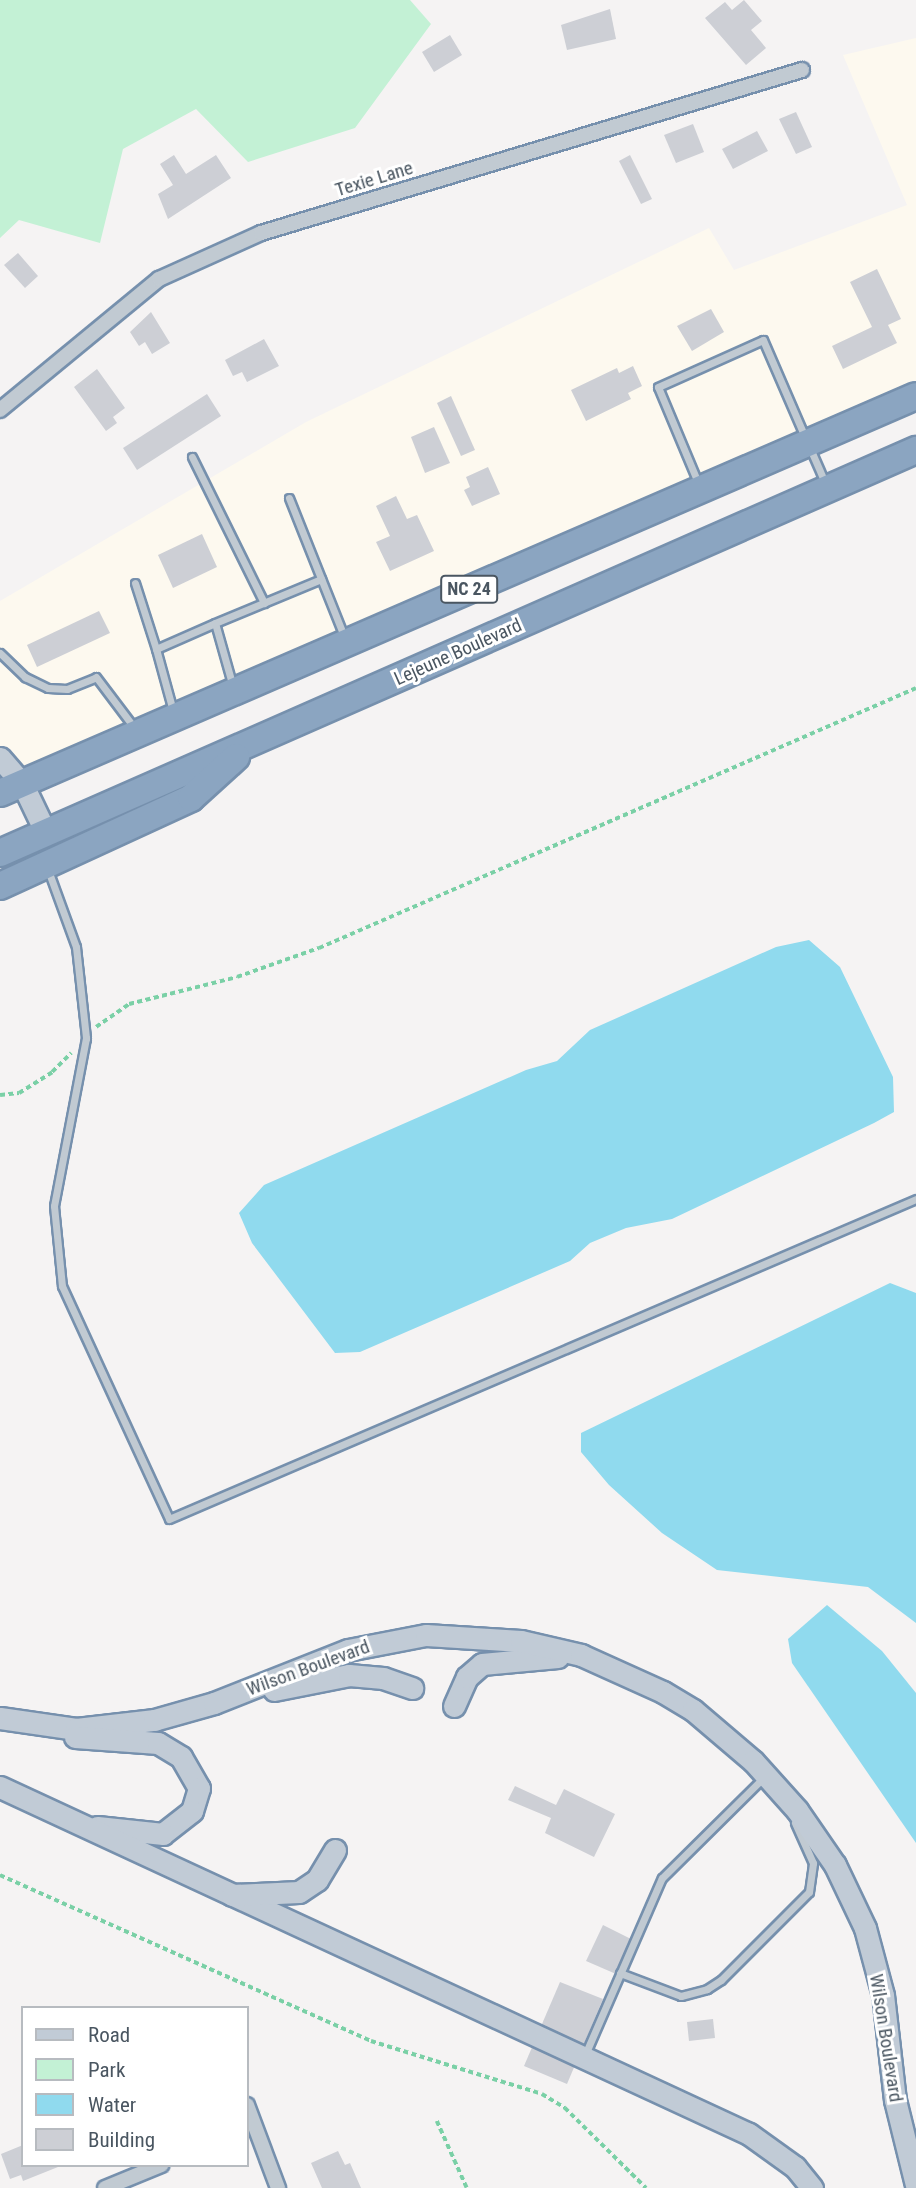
<!DOCTYPE html>
<html>
<head>
<meta charset="utf-8">
<style>
	body { margin:0 }
	#map { position:relative; width:916px; height:2188px; overflow:hidden; background:#f5f3f3; font-family:"Roboto Condensed",sans-serif }
	div>[style] { position:absolute }
	[style*='--x'] { left:calc(var(--x)*1px); top:calc(var(--y)*1px); width:calc(var(--w)*1px); rotate:calc(var(--a)*1deg) }
	.commercial>* { inset:0; background:#fdf9ef }
	.green>* { inset:0; background:#c3f1d5 }
	.water>* { inset:0; background:#90daee }
	.building>* { inset:0; background:#cdcfd5 }
	.path>* { height:3.5px; margin-top:-1.75px; transform-origin:0; background:repeating-linear-gradient(90deg,#7ad0a6 0 5px,transparent 0 8.5px) }
	.roads { filter:drop-shadow(2px 0 #7690ad) drop-shadow(-2px 0 #7690ad) drop-shadow(0 2px #7690ad) drop-shadow(0 -2px #7690ad) }
	.lane>* { height:7px; margin:-3.5px; padding:0 3.5px; transform-origin:3.5px; border-radius:3.5px; background:#c1cad2 }
	.street>* { height:14px; margin:-7px; padding:0 7px; transform-origin:7px; border-radius:7px; background:#c1cad2 }
	.secondary>* { height:21px; margin:-10.5px; padding:0 10.5px; transform-origin:10.5px; border-radius:10.5px; background:#c1cbd6 }
	.highway>* { height:26px; margin:-13px; padding:0 13px; transform-origin:13px; border-radius:13px; background:#8ba5c1 }
	span { translate:-50% -50%; white-space:nowrap; text-align:center; line-height:1.15; -webkit-text-stroke:6px #fff; paint-order:stroke }
	.shield-label span { padding:2px 5px; background:#fff; border:2px solid; border-radius:5px; -webkit-text-stroke-width:0 }
	.shield-label { font-size:18px; color:#4a5661; font-weight:700 }
	.street-label { font-size:19px; color:#4a5661 }
	.legend { position:absolute; left:21px; top:2006px; width:228px; height:161px; box-sizing:border-box; background:#fff; border:2px solid #b7bbc0; margin:0; padding:9px 12px; list-style:none; font-size:21px; color:#4a5661 }
	.legend li { display:flex; align-items:center; gap:14px; height:35px }
	.legend b { width:35px; border:2px solid #b7bbc0 }
</style>
</head>
<body>
<div id="map">
	<div class="commercial">
		<div style="clip-path:polygon(916px 38px,916px 396px,0 793px,0 601px,306px 422px,709px 228px,734px 270px,907px 205px,843px 55px)"></div>
	</div>
	<div class="green">
		<div style="clip-path:polygon(0 0,410px 0,431px 24px,355px 128px,248px 162px,196px 109px,123px 149px,100px 243px,19px 220px,0 238px)"></div>
	</div>
	<div class="water">
		<div style="clip-path:polygon(809px 940px,840px 967px,893px 1077px,894px 1112px,874px 1123px,672px 1219px,626px 1228px,590px 1243px,570px 1261px,360px 1352px,335px 1353px,252px 1243px,239px 1213px,264px 1185px,526px 1070px,557px 1061px,590px 1030px,776px 947px)"></div>
		<div style="clip-path:polygon(890px 1283px,916px 1293px,916px 1623px,868px 1587px,717px 1570px,662px 1533px,609px 1485px,581px 1452px,581px 1433px)"></div>
		<div style="clip-path:polygon(827px 1605px,882px 1651px,916px 1693px,916px 1843px,792px 1663px,788px 1639px)"></div>
	</div>
	<div class="building">
		<div style="clip-path:polygon(744px 0,762px 21px,751px 30px,766px 48px,746px 65px,705px 18px,725px 2px,732px 10px)"></div>
		<div style="clip-path:polygon(610px 9px,616px 39px,567px 50px,561px 25px)"></div>
		<div style="clip-path:polygon(450px 35px,462px 55px,434px 72px,422px 52px)"></div>
		<div style="clip-path:polygon(796px 112px,812px 147px,796px 154px,779px 119px)"></div>
		<div style="clip-path:polygon(693px 124px,704px 152px,676px 163px,664px 135px)"></div>
		<div style="clip-path:polygon(757px 131px,768px 151px,733px 169px,722px 149px)"></div>
		<div style="clip-path:polygon(174px 155px,186px 174px,216px 155px,231px 178px,168px 219px,158px 194px,173px 185px,160px 164px)"></div>
		<div style="clip-path:polygon(630px 155px,652px 199px,641px 204px,619px 161px)"></div>
		<div style="clip-path:polygon(18px 253px,38px 276px,25px 288px,4px 265px)"></div>
		<div style="clip-path:polygon(877px 269px,901px 319px,888px 325px,897px 343px,843px 369px,832px 346px,872px 327px,850px 282px)"></div>
		<div style="clip-path:polygon(711px 309px,724px 332px,692px 351px,677px 326px)"></div>
		<div style="clip-path:polygon(151px 312px,170px 343px,152px 354px,145px 342px,139px 346px,130px 332px)"></div>
		<div style="clip-path:polygon(264px 339px,279px 366px,247px 382px,242px 372px,233px 376px,225px 360px)"></div>
		<div style="clip-path:polygon(633px 366px,642px 386px,628px 393px,631px 399px,586px 421px,571px 390px,617px 368px,619px 373px)"></div>
		<div style="clip-path:polygon(97px 369px,125px 408px,113px 417px,117px 423px,106px 431px,74px 387px)"></div>
		<div style="clip-path:polygon(207px 394px,221px 416px,137px 470px,123px 448px)"></div>
		<div style="clip-path:polygon(451px 396px,475px 450px,461px 456px,437px 403px)"></div>
		<div style="clip-path:polygon(434px 427px,450px 463px,425px 473px,411px 437px)"></div>
		<div style="clip-path:polygon(488px 467px,500px 494px,472px 506px,464px 490px,470px 487px,466px 477px)"></div>
		<div style="clip-path:polygon(396px 496px,407px 519px,417px 515px,434px 551px,390px 571px,376px 542px,390px 536px,376px 506px)"></div>
		<div style="clip-path:polygon(202px 534px,217px 567px,173px 588px,158px 555px)"></div>
		<div style="clip-path:polygon(99px 611px,110px 633px,37px 667px,27px 645px)"></div>
		<div style="clip-path:polygon(515px 1786px,556px 1805px,564px 1789px,615px 1814px,594px 1857px,545px 1833px,551px 1818px,508px 1800px)"></div>
		<div style="clip-path:polygon(603px 1925px,631px 1939px,616px 1974px,586px 1961px)"></div>
		<div style="clip-path:polygon(560px 1982px,603px 1999px,567px 2084px,524px 2066px)"></div>
		<div style="clip-path:polygon(713px 2019px,715px 2038px,689px 2041px,687px 2022px)"></div>
		<div style="clip-path:polygon(23px 2145px,23px 2165px,63px 2165px,23px 2181px,21px 2175px,10px 2179px,1px 2154px)"></div>
		<div style="clip-path:polygon(338px 2151px,345px 2165px,350px 2163px,361px 2188px,322px 2188px,311px 2163px)"></div>
	</div>
	<div class="path">
		<div style="--x:96;--y:1027;--w:40;--a:-34.9"></div>
		<div style="--x:129;--y:1004;--w:111;--a:-14"></div>
		<div style="--x:237;--y:977;--w:87;--a:-19.5"></div>
		<div style="--x:319;--y:948;--w:651;--a:-23.53"></div>
		<div style="--x:0;--y:1095;--w:19;--a:-6"></div>
		<div style="--x:19;--y:1093;--w:39;--a:-32"></div>
		<div style="--x:52;--y:1072;--w:27;--a:-45"></div>
		<div style="--x:0;--y:1875;--w:406;--a:24.1"></div>
		<div style="--x:371;--y:2041;--w:179;--a:17.2"></div>
		<div style="--x:542;--y:2094;--w:27;--a:31"></div>
		<div style="--x:565;--y:2108;--w:114;--a:44.6"></div>
		<div style="--x:437;--y:2121;--w:73;--a:65.9"></div>
	</div>
	<div class="roads">
		<div class="lane">
			<div style="--x:810;--y:448;--w:40;--a:66.6"></div>
			<div style="--x:192;--y:457;--w:163;--a:63.7"></div>
			<div style="--x:699;--y:485;--w:106;--a:-112.7"></div>
			<div style="--x:658;--y:387;--w:115;--a:-24.1"></div>
			<div style="--x:763;--y:340;--w:106;--a:66.6"></div>
			<div style="--x:289;--y:498;--w:152;--a:68.3"></div>
			<div style="--x:135;--y:583;--w:69;--a:72.3"></div>
			<div style="--x:0;--y:653;--w:35;--a:44"></div>
			<div style="--x:25;--y:677;--w:25;--a:26"></div>
			<div style="--x:48;--y:688;--w:19;--a:3"></div>
			<div style="--x:67;--y:689;--w:31;--a:-22"></div>
			<div style="--x:96;--y:677;--w:66;--a:53"></div>
			<div style="--x:233;--y:687;--w:66;--a:-105.7"></div>
			<div style="--x:215;--y:623;--w:115;--a:-22.5"></div>
			<div style="--x:173;--y:711;--w:64;--a:-105.3"></div>
			<div style="--x:156;--y:649;--w:64;--a:-23.8"></div>
			<div style="--x:48;--y:870;--w:82;--a:70"></div>
			<div style="--x:76;--y:947;--w:92;--a:83.7"></div>
			<div style="--x:86;--y:1038;--w:171;--a:100.8"></div>
			<div style="--x:54;--y:1206;--w:80;--a:84.3"></div>
			<div style="--x:62;--y:1286;--w:256;--a:65.3"></div>
			<div style="--x:169;--y:1519;--w:813;--a:-23.19"></div>
			<div style="--x:620;--y:1973;--w:65;--a:20.7"></div>
			<div style="--x:681;--y:1996;--w:27;--a:-15"></div>
			<div style="--x:707;--y:1989;--w:17;--a:-33"></div>
			<div style="--x:721;--y:1980;--w:124;--a:-45"></div>
			<div style="--x:809;--y:1892;--w:29;--a:-82"></div>
			<div style="--x:813;--y:1863;--w:44;--a:-114.2"></div>
			<div style="--x:584;--y:2057;--w:195;--a:-66.5"></div>
			<div style="--x:662;--y:1878;--w:142;--a:-44.7"></div>
		</div>
		<div class="street">
			<div style="--x:0;--y:410;--w:206;--a:-39.5"></div>
			<div style="--x:159;--y:279;--w:112;--a:-24.3"></div>
			<div style="--x:261;--y:233;--w:565;--a:-16.77"></div>
			<div style="--x:247;--y:2105;--w:89;--a:69.5"></div>
			<div style="--x:105;--y:2188;--w:61;--a:-22.3"></div>
		</div>
		<div class="secondary">
			<div style="--x:0;--y:758;--w:33;--a:49"></div>
			<div style="--x:22;--y:783;--w:55;--a:64.4"></div>
			<div style="--x:274;--y:1690;--w:76;--a:-11.3"></div>
			<div style="--x:349;--y:1675;--w:34;--a:5"></div>
			<div style="--x:383;--y:1678;--w:31;--a:19"></div>
			<div style="--x:454;--y:1706;--w:32;--a:-66"></div>
			<div style="--x:467;--y:1677;--w:20;--a:-41"></div>
			<div style="--x:482;--y:1664;--w:76;--a:-5.3"></div>
			<div style="--x:0;--y:1718;--w:77;--a:8.2"></div>
			<div style="--x:76;--y:1729;--w:79;--a:-6.6"></div>
			<div style="--x:154;--y:1720;--w:62;--a:-15.8"></div>
			<div style="--x:214;--y:1703;--w:144;--a:-21.6"></div>
			<div style="--x:348;--y:1650;--w:79;--a:-10.9"></div>
			<div style="--x:426;--y:1635;--w:95;--a:3.6"></div>
			<div style="--x:521;--y:1641;--w:62;--a:13.1"></div>
			<div style="--x:581;--y:1655;--w:90;--a:24.3"></div>
			<div style="--x:663;--y:1692;--w:35;--a:31"></div>
			<div style="--x:693;--y:1710;--w:79;--a:40.4"></div>
			<div style="--x:753;--y:1761;--w:66;--a:48.1"></div>
			<div style="--x:797;--y:1810;--w:67;--a:55.4"></div>
			<div style="--x:835;--y:1865;--w:70;--a:64.5"></div>
			<div style="--x:865;--y:1928;--w:69;--a:75"></div>
			<div style="--x:883;--y:1995;--w:106;--a:83.5"></div>
			<div style="--x:895;--y:2100;--w:88;--a:76.1"></div>
			<div style="--x:75;--y:1737;--w:83;--a:4.1"></div>
			<div style="--x:158;--y:1743;--w:27;--a:31"></div>
			<div style="--x:181;--y:1757;--w:36;--a:60"></div>
			<div style="--x:199;--y:1788;--w:24;--a:107"></div>
			<div style="--x:192;--y:1811;--w:37;--a:142"></div>
			<div style="--x:163;--y:1834;--w:66;--a:-173.9"></div>
			<div style="--x:0;--y:1787;--w:825;--a:24.86"></div>
			<div style="--x:749;--y:2134;--w:57;--a:35.7"></div>
			<div style="--x:795;--y:2167;--w:27;--a:51"></div>
			<div style="--x:232;--y:1895;--w:67;--a:-2.6"></div>
			<div style="--x:299;--y:1892;--w:22;--a:-34"></div>
			<div style="--x:317;--y:1880;--w:35;--a:-59"></div>
		</div>
		<div class="highway">
			<div style="--x:0;--y:793;--w:998;--a:-23.43"></div>
			<div style="--x:0;--y:853;--w:1001;--a:-23.75"></div>
			<div style="--x:0;--y:886;--w:210;--a:-24.7"></div>
			<div style="--x:191;--y:798;--w:61;--a:-42.3"></div>
		</div>
	</div>
	<div class="shield-label">
		<span style="left:469px;top:589px">NC 24</span>
	</div>
	<div class="street-label">
		<span style="left:374px;top:179px;rotate:-17deg">Texie Lane</span>
		<span style="left:458px;top:652px;rotate:-24deg">Lejeune Boulevard</span>
		<span style="left:308px;top:1668px;rotate:-20deg">Wilson Boulevard</span>
		<span style="left:886px;top:2038px;rotate:81deg">Wilson Boulevard</span>
	</div>
	<ul class="legend">
	<li><b style="height:9px;background:#c1cbd6"></b>Road</li>
	<li><b style="height:19px;background:#c3f1d5"></b>Park</li>
	<li><b style="height:19px;background:#90daee"></b>Water</li>
	<li><b style="height:19px;background:#cdcfd5"></b>Building</li>
	</ul>
</div>
</body>
</html>
